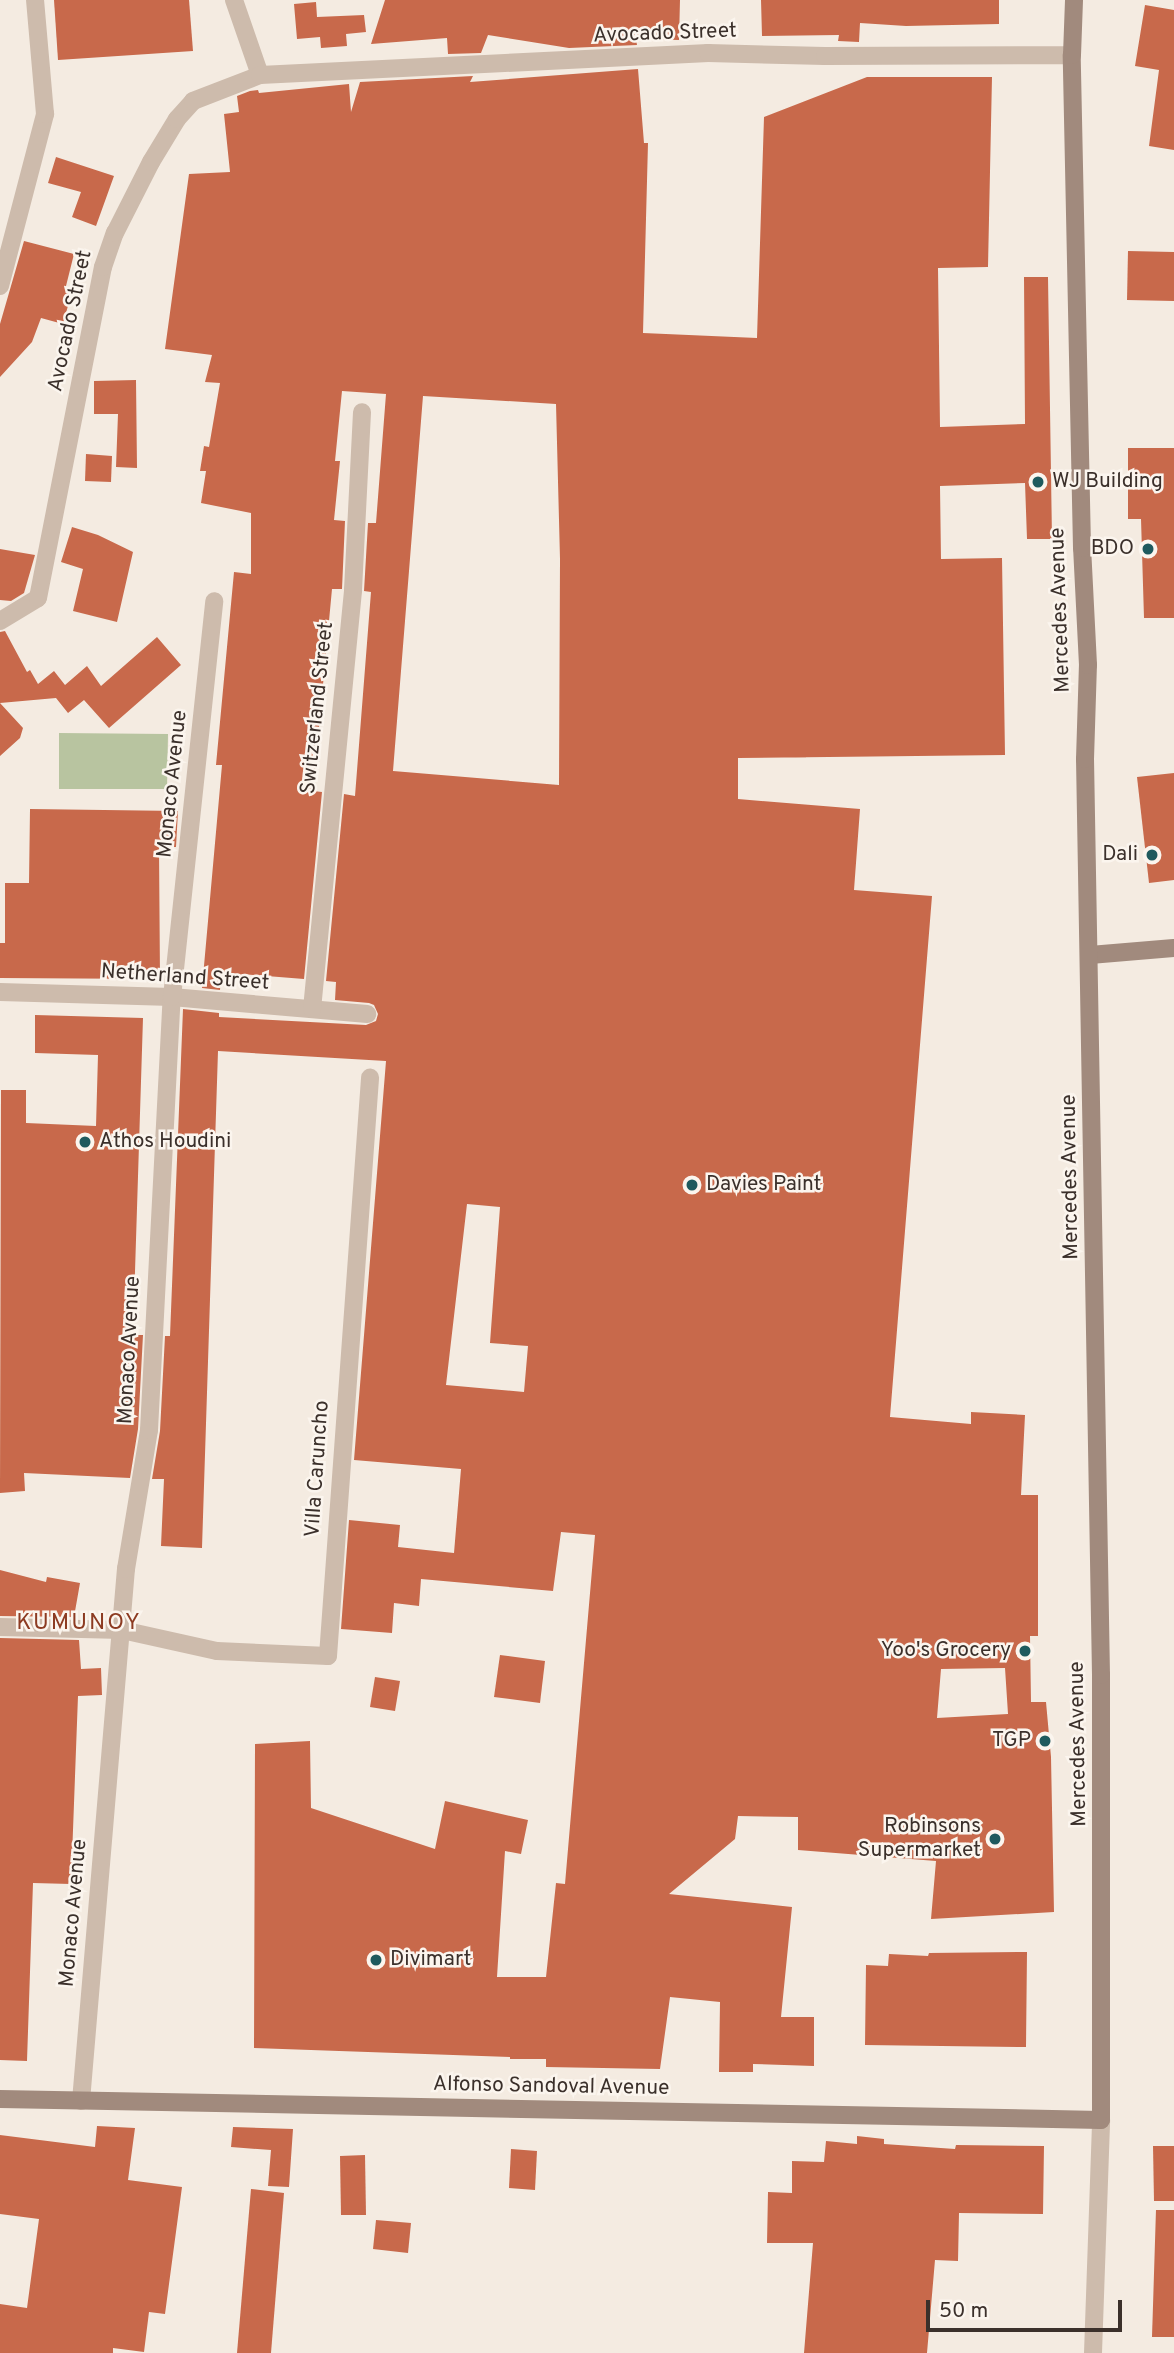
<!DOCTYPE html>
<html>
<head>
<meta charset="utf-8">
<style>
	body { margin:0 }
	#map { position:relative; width:1174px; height:2353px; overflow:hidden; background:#f4ebe1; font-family:Overpass,sans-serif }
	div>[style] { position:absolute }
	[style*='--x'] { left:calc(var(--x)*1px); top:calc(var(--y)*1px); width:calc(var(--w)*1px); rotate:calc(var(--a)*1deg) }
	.green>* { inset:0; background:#b8c4a0 }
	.building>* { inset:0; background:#c8694b }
	.street>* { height:18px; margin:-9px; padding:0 9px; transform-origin:9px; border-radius:9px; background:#cdbbac }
	.secondary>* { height:18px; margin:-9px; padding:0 9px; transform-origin:9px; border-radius:9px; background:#a18a7d }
	.dots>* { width:19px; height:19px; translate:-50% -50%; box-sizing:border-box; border:4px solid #fbf5ee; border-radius:50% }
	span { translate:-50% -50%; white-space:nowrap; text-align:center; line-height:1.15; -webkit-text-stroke:5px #fbf5ee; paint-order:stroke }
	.street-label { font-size:21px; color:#3b302b }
	.poi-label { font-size:21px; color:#3b302b }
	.left { translate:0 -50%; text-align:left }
	.right { translate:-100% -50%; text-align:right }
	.neighbourhood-label { font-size:23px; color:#8c3b22; letter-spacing:2px }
	.scale { position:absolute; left:926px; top:2300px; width:196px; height:32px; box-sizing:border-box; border:4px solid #3b302b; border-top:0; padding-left:9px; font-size:21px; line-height:24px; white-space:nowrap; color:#3b302b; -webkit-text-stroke:5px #fbf5ee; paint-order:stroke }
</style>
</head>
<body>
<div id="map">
	<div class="green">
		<div style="clip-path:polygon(59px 733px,168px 734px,167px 789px,59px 789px)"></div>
	</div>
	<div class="building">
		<div style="clip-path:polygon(54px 0,189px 0,193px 51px,58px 60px)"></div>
		<div style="clip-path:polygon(385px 0,680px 0,679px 40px,636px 39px,637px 45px,569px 48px,488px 35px,481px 53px,448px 54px,447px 38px,371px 44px)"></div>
		<div style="clip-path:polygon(761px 0,999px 0,999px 24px,906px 26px,860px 23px,859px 42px,838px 41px,839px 35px,762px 36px)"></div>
		<div style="clip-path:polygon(316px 2px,317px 17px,364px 15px,366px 32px,346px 34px,347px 46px,321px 48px,320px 37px,297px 39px,294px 4px)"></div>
		<div style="clip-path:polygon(1145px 5px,1174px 10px,1174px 150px,1149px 146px,1159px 70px,1135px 66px)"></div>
		<div style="clip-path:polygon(evenodd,638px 69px,644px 143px,648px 143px,643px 333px,757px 338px,764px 117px,867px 77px,992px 77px,988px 267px,938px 268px,940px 427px,1025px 424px,1024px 277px,1048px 277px,1052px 539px,1027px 539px,1025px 483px,940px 486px,941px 559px,1002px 558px,1005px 755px,738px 758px,738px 799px,860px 809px,854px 890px,932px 896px,890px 1417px,971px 1424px,971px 1412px,1025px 1415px,1021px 1495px,1038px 1495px,1038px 1636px,1030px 1636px,1031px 1702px,1046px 1702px,1051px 1757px,1054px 1912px,931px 1919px,936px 1861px,798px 1850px,798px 1817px,738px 1816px,735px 1839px,669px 1894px,792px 1907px,781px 2017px,814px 2017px,814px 2066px,753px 2064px,753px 2072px,719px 2072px,720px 2002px,670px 1997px,660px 2069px,546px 2067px,546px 2059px,510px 2059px,510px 2057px,254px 2048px,255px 1744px,310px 1741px,311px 1808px,435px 1849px,445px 1801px,528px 1820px,521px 1854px,505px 1851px,497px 1977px,546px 1977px,556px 1883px,565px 1884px,595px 1535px,561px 1532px,553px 1591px,421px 1579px,419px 1606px,394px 1603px,392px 1633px,341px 1629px,349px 1520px,400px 1525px,398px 1547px,454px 1553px,461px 1469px,354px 1460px,386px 1061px,218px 1051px,202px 1548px,161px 1546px,164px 1479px,152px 1479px,160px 1431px,165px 1336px,170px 1336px,183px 1009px,219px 1013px,219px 1017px,366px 1025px,376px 1021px,378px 1014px,374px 1005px,369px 1003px,335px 1000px,336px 982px,326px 981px,344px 794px,355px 796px,371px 592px,364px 591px,368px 523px,376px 523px,386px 394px,342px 391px,335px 461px,340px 461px,334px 520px,345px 521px,342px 589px,332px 589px,313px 791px,322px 792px,304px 979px,242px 974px,241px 978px,221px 976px,220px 990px,202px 988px,222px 765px,216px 765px,234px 572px,251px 574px,251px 513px,201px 503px,206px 471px,200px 471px,204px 446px,209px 447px,220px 383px,205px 382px,212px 355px,165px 349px,189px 174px,230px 172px,224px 114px,239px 112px,237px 96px,250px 91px,258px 90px,259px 93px,349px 84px,351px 112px,360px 82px,473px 76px,470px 82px,638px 69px,423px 396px,556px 404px,560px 559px,559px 785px,393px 771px,423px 396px,638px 69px,467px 1204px,500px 1207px,490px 1343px,528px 1346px,524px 1392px,446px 1385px,467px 1204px,638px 69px,1005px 1668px,1008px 1714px,937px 1718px,941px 1669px,1005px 1668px)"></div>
		<div style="clip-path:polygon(56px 157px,114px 176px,96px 226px,72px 217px,81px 192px,48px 183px)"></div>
		<div style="clip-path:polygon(24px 241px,74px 254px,65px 290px,72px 291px,63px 324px,41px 318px,32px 342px,0 377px,0 324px)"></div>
		<div style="clip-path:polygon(1128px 251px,1174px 252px,1174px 301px,1127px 300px)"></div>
		<div style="clip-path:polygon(136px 380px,137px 468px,116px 467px,118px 414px,94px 414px,94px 381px)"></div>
		<div style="clip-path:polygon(1128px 448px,1174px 448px,1174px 618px,1144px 618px,1141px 519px,1128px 519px)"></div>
		<div style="clip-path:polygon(86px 454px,112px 456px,111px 482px,85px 481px)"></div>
		<div style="clip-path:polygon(72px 527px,98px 535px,133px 552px,117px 622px,73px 611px,83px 569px,61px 562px)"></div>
		<div style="clip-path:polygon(0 549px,35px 555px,24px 593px,11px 601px,0 600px)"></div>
		<div style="clip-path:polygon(5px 631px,27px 672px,30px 670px,38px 684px,54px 671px,65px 685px,87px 666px,101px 686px,157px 637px,181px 665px,109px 728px,84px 700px,68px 713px,56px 698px,0 703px,23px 728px,20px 738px,0 756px,0 632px)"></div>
		<div style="clip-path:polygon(1174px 773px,1174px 880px,1149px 883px,1137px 777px)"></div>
		<div style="clip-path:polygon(30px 809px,178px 811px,176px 847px,159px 847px,160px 979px,0 978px,0 943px,5px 943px,5px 883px,29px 883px)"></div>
		<div style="clip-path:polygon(35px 1015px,143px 1018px,133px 1335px,143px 1335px,138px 1429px,130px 1478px,24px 1473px,25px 1491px,0 1493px,1px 1090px,26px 1090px,26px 1123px,96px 1126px,98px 1055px,35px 1053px)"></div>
		<div style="clip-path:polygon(0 1570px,46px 1582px,47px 1577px,80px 1583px,74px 1617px,0 1616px)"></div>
		<div style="clip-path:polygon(0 1638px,79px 1640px,81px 1669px,101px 1668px,102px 1695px,78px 1696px,71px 1884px,33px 1883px,27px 2061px,0 2060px)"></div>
		<div style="clip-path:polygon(500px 1655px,545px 1661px,540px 1703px,494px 1697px)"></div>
		<div style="clip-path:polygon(375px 1677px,400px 1681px,395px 1711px,370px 1707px)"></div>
		<div style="clip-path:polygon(1027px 1952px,1026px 2047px,865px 2045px,866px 1965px,888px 1966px,889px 1954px,928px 1956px,929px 1953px)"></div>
		<div style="clip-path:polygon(97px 2126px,135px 2128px,128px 2180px,182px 2187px,165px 2314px,149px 2312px,144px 2352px,113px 2348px,113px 2353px,0 2353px,0 2304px,27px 2308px,39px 2219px,0 2214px,0 2135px,95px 2147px)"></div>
		<div style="clip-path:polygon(233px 2127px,293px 2129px,289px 2187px,268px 2186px,271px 2150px,231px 2147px)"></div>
		<div style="clip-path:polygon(857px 2136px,884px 2139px,884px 2144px,955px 2149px,956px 2145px,1044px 2146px,1043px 2214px,959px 2213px,958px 2261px,935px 2260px,927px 2353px,804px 2353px,813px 2243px,767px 2243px,768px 2192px,792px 2193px,792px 2161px,824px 2162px,826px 2141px,857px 2144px)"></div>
		<div style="clip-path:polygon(1153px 2146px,1174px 2146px,1174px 2201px,1154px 2201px)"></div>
		<div style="clip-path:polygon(511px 2149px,537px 2151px,535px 2190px,509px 2188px)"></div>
		<div style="clip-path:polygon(365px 2155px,366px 2215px,341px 2215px,340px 2156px)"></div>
		<div style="clip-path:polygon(251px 2189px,284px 2193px,271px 2353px,237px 2353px)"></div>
		<div style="clip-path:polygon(1156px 2210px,1174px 2210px,1174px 2337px,1152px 2337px)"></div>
		<div style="clip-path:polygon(376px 2220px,411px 2223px,408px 2253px,373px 2249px)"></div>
	</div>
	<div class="street">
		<div style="--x:234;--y:0;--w:79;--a:70.9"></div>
		<div style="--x:0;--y:286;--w:178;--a:-75.3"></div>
		<div style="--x:45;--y:114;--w:114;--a:-95"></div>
		<div style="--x:0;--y:621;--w:44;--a:-31.2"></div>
		<div style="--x:38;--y:598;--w:337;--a:-78.9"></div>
		<div style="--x:103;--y:267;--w:36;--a:-71"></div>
		<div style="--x:115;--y:233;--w:80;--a:-63.1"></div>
		<div style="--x:151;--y:162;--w:50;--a:-58.8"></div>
		<div style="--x:177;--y:119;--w:24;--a:-48"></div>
		<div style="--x:193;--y:101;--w:72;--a:-21.2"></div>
		<div style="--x:260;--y:75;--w:449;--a:-2.8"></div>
		<div style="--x:708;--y:53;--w:117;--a:1.5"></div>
		<div style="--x:825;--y:56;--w:247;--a:-0.2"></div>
		<div style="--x:0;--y:992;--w:172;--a:1.7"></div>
		<div style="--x:172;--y:997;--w:196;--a:5"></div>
		<div style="--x:312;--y:1009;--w:421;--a:-84.4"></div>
		<div style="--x:353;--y:590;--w:178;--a:-87.1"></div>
		<div style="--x:0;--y:1627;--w:122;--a:1.4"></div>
		<div style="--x:122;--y:1630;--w:97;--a:12.5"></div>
		<div style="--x:217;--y:1651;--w:111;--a:2.6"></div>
		<div style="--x:328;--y:1656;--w:580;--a:-85.84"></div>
		<div style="--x:81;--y:2101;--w:534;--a:-85.17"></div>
		<div style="--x:126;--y:1569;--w:141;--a:-80.6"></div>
		<div style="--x:149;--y:1430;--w:434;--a:-87"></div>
		<div style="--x:172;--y:997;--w:398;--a:-83.9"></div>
		<div style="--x:1093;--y:2353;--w:233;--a:-88"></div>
	</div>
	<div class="secondary">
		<div style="--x:1090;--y:955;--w:84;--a:-4.8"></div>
		<div style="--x:0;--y:2099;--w:1101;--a:1.09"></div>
		<div style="--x:1101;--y:2120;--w:445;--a:-90"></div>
		<div style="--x:1101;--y:1675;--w:916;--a:-91"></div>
		<div style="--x:1085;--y:759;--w:94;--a:-88.2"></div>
		<div style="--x:1088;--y:665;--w:117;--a:-92.9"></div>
		<div style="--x:1082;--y:548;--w:493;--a:-91.2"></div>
		<div style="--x:1072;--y:55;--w:55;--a:-87.9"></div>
	</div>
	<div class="dots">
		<div style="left:1038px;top:482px;background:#1f5a5e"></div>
		<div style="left:1148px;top:549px;background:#1f5a5e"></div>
		<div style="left:1152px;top:855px;background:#1f5a5e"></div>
		<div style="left:85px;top:1142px;background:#1f5a5e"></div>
		<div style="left:692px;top:1185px;background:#1f5a5e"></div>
		<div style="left:1025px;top:1651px;background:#1f5a5e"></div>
		<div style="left:1045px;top:1741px;background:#1f5a5e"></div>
		<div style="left:995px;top:1839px;background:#1f5a5e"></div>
		<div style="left:376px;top:1960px;background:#1f5a5e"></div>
	</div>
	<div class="street-label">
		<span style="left:665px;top:34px;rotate:-2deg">Avocado Street</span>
		<span style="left:71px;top:321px;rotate:-78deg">Avocado Street</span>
		<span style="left:1061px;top:610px;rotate:-92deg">Mercedes Avenue</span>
		<span style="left:318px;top:708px;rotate:-84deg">Switzerland Street</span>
		<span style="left:173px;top:784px;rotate:-84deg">Monaco Avenue</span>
		<span style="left:185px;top:978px;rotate:4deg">Netherland Street</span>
		<span style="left:1071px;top:1177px;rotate:-91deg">Mercedes Avenue</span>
		<span style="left:130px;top:1350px;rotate:-87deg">Monaco Avenue</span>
		<span style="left:318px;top:1469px;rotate:-86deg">Villa Caruncho</span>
		<span style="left:1079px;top:1744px;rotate:-91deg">Mercedes Avenue</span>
		<span style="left:74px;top:1913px;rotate:-85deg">Monaco Avenue</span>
		<span style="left:551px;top:2087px;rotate:1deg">Alfonso Sandoval Avenue</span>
	</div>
	<div class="poi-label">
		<span class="left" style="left:1052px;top:482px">WJ Building</span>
		<span class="right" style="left:1134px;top:549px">BDO</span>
		<span class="right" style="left:1138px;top:855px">Dali</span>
		<span class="left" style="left:99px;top:1142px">Athos Houdini</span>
		<span class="left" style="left:706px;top:1185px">Davies Paint</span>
		<span class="right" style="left:1011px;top:1651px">Yoo's Grocery</span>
		<span class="right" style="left:1031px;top:1741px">TGP</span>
		<span class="right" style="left:981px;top:1839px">Robinsons<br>Supermarket</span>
		<span class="left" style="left:390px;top:1960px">Divimart</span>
	</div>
	<div class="neighbourhood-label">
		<span style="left:79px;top:1624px">KUMUNOY</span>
	</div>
	<div class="scale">50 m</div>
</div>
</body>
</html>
